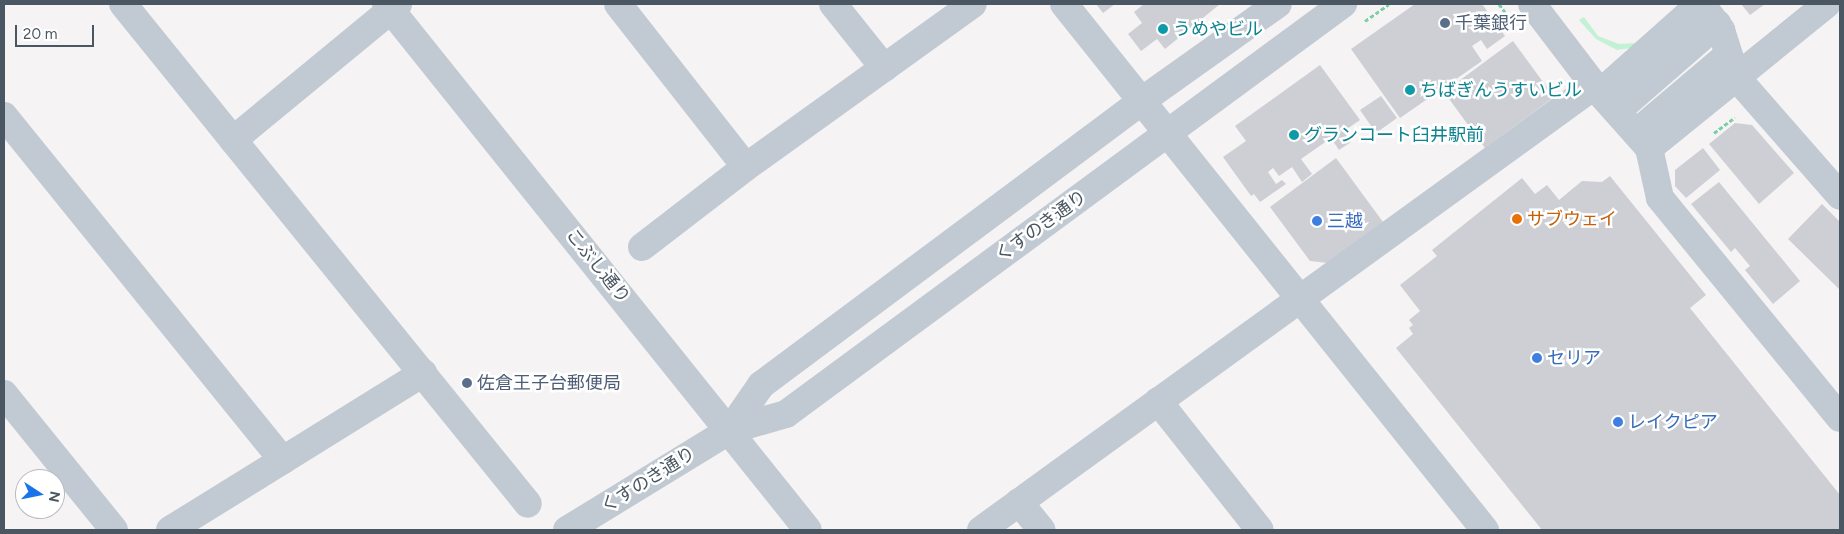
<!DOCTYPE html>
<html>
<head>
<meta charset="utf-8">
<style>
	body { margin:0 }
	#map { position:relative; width:1844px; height:534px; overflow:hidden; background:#f5f3f3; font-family:Figtree,"Noto Sans JP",sans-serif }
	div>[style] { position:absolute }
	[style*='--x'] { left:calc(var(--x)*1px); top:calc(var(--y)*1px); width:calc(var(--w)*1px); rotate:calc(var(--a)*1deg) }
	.green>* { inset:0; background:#c3f1d5 }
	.building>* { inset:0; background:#cdcfd5 }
	.path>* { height:3px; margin-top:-1.5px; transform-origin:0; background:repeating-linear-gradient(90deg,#7ad0a6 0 4px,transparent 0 6.5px) }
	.minor>* { height:28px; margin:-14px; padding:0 14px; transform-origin:14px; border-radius:14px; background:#c1cad2 }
	.dots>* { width:14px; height:14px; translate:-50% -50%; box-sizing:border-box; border:2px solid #fff; border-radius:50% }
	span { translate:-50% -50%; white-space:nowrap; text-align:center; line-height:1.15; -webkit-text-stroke:5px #fff; paint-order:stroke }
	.service-label { font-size:18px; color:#4e5e75 }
	.left { translate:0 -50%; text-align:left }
	.culture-label { font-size:18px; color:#0d838f }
	.food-label { font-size:18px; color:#c56008 }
	.shop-label { font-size:18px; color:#366cbe }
	.street-label { font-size:18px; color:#4a5661 }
	.frame { position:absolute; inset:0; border:5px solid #4a5661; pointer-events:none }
	.north { position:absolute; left:15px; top:469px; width:50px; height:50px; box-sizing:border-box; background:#fff; border:1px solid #b7bbc0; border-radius:50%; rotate:101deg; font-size:14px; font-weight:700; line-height:20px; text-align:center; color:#4a5661 }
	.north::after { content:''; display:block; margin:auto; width:18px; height:22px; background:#1a73e8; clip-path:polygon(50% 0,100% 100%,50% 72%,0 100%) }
	.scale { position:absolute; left:15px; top:25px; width:79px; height:22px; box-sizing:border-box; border:2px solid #4a5661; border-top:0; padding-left:6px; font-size:15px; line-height:18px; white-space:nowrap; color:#4a5661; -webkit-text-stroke:4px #fff; paint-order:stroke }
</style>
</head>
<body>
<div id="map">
	<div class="green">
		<div style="clip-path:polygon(1584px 17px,1598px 36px,1619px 44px,1635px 43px,1655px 27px,1638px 47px,1617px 50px,1596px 39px,1579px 20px)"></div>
	</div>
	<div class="building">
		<div style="clip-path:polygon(1096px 4px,1115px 4px,1103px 13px)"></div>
		<div style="clip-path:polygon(1144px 4px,1220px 4px,1165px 49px,1157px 39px,1141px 51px,1128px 34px,1142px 23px,1134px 12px)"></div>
		<div style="clip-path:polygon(1415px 4px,1482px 4px,1505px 36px,1487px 49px,1481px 40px,1472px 46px,1482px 61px,1400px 118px,1351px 49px)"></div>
		<div style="clip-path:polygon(1741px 4px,1765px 4px,1750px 15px)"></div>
		<div style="clip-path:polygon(1513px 41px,1554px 97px,1485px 148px,1444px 92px)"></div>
		<div style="clip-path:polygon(1320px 65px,1360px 120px,1344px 131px,1351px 142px,1339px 150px,1331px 138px,1301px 159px,1312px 174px,1302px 182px,1292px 167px,1279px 176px,1273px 168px,1268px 172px,1276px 184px,1282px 180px,1286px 184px,1260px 202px,1254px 194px,1251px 196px,1223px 157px,1246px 141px,1235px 126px)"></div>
		<div style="clip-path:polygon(1381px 96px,1397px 118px,1376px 133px,1360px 110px)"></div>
		<div style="clip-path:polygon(1735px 123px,1752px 125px,1794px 173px,1759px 204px,1709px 144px)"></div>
		<div style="clip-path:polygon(1703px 148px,1720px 170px,1686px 198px,1675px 186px,1675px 170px)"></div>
		<div style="clip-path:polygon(1336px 158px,1383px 222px,1328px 263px,1310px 261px,1270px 207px)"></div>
		<div style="clip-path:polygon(1610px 176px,1706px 295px,1690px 308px,1840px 495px,1840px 530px,1542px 530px,1396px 348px,1413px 334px,1409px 328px,1413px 325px,1409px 320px,1420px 311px,1400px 285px,1437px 256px,1432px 250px,1522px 178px,1535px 194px,1547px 185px,1559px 200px,1582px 181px,1602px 182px)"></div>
		<div style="clip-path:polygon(1719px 182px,1800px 281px,1773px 304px,1745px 270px,1750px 266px,1735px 248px,1731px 252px,1691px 204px)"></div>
		<div style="clip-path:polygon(1822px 204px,1840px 222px,1840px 290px,1788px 239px)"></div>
	</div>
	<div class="path">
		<div style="--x:1499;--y:4;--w:10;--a:53"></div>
		<div style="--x:1365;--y:21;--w:29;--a:-35"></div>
		<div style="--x:1714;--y:133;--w:26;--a:-37"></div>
	</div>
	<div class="minor">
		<div style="--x:123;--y:4;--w:643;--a:50.99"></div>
		<div style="--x:386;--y:4;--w:674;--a:51.26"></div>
		<div style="--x:618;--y:4;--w:207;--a:51.9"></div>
		<div style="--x:833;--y:4;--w:82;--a:51.4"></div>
		<div style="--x:1064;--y:4;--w:674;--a:51.33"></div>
		<div style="--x:1532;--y:4;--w:112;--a:52.6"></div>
		<div style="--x:1600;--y:93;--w:74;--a:48.3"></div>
		<div style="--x:1649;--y:148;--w:51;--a:77.6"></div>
		<div style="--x:1660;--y:198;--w:284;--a:50.7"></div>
		<div style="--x:1701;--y:4;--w:33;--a:52"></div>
		<div style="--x:1721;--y:30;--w:49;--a:72.3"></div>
		<div style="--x:1736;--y:77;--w:158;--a:48.8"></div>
		<div style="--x:1600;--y:93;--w:134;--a:-41.7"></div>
		<div style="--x:1617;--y:111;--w:133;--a:-41"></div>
		<div style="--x:4;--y:116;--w:443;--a:51"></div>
		<div style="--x:1636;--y:133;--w:121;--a:-40.3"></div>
		<div style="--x:233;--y:140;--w:214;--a:-39.5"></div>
		<div style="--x:1649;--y:148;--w:229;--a:-39"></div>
		<div style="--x:642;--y:247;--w:131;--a:-37.6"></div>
		<div style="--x:746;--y:167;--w:279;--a:-35.7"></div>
		<div style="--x:4;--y:394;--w:175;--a:51"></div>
		<div style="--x:1158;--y:401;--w:164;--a:51.7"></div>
		<div style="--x:730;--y:430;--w:55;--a:-55.4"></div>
		<div style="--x:761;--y:385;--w:473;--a:-36.7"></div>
		<div style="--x:1140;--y:102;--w:169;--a:-35.4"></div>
		<div style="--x:1019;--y:502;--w:36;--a:51"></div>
		<div style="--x:170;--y:530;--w:298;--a:-31.8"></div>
		<div style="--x:567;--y:530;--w:191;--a:-31.5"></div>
		<div style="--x:730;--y:430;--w:58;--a:-15.9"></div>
		<div style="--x:786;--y:414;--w:692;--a:-36.36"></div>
		<div style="--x:981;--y:530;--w:757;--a:-35.92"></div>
	</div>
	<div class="dots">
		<div style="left:1445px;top:23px;background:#5c6f8a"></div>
		<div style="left:1163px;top:29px;background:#0f9aa8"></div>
		<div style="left:1410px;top:90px;background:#0f9aa8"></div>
		<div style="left:1294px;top:135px;background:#0f9aa8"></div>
		<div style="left:1517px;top:219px;background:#e8710a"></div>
		<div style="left:1317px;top:221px;background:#3f7fe0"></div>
		<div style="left:1537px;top:358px;background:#3f7fe0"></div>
		<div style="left:467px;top:383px;background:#5c6f8a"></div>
		<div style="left:1618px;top:422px;background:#3f7fe0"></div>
	</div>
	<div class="service-label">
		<span class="left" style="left:1455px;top:23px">千葉銀行</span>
		<span class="left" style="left:477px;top:383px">佐倉王子台郵便局</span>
	</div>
	<div class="culture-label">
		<span class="left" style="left:1173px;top:29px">うめやビル</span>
		<span class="left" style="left:1420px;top:90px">ちばぎんうすいビル</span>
		<span class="left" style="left:1304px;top:135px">グランコート臼井駅前</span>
	</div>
	<div class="food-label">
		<span class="left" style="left:1527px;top:219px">サブウェイ</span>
	</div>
	<div class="shop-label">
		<span class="left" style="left:1327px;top:221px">三越</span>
		<span class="left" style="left:1547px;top:358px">セリア</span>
		<span class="left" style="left:1628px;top:422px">レイクピア</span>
	</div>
	<div class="street-label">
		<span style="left:1041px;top:226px;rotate:-36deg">くすのき通り</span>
		<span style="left:598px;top:266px;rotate:51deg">こぶし通り</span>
		<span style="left:648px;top:480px;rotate:-32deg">くすのき通り</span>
	</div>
	<div class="frame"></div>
	<div class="north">N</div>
	<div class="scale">20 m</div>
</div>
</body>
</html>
